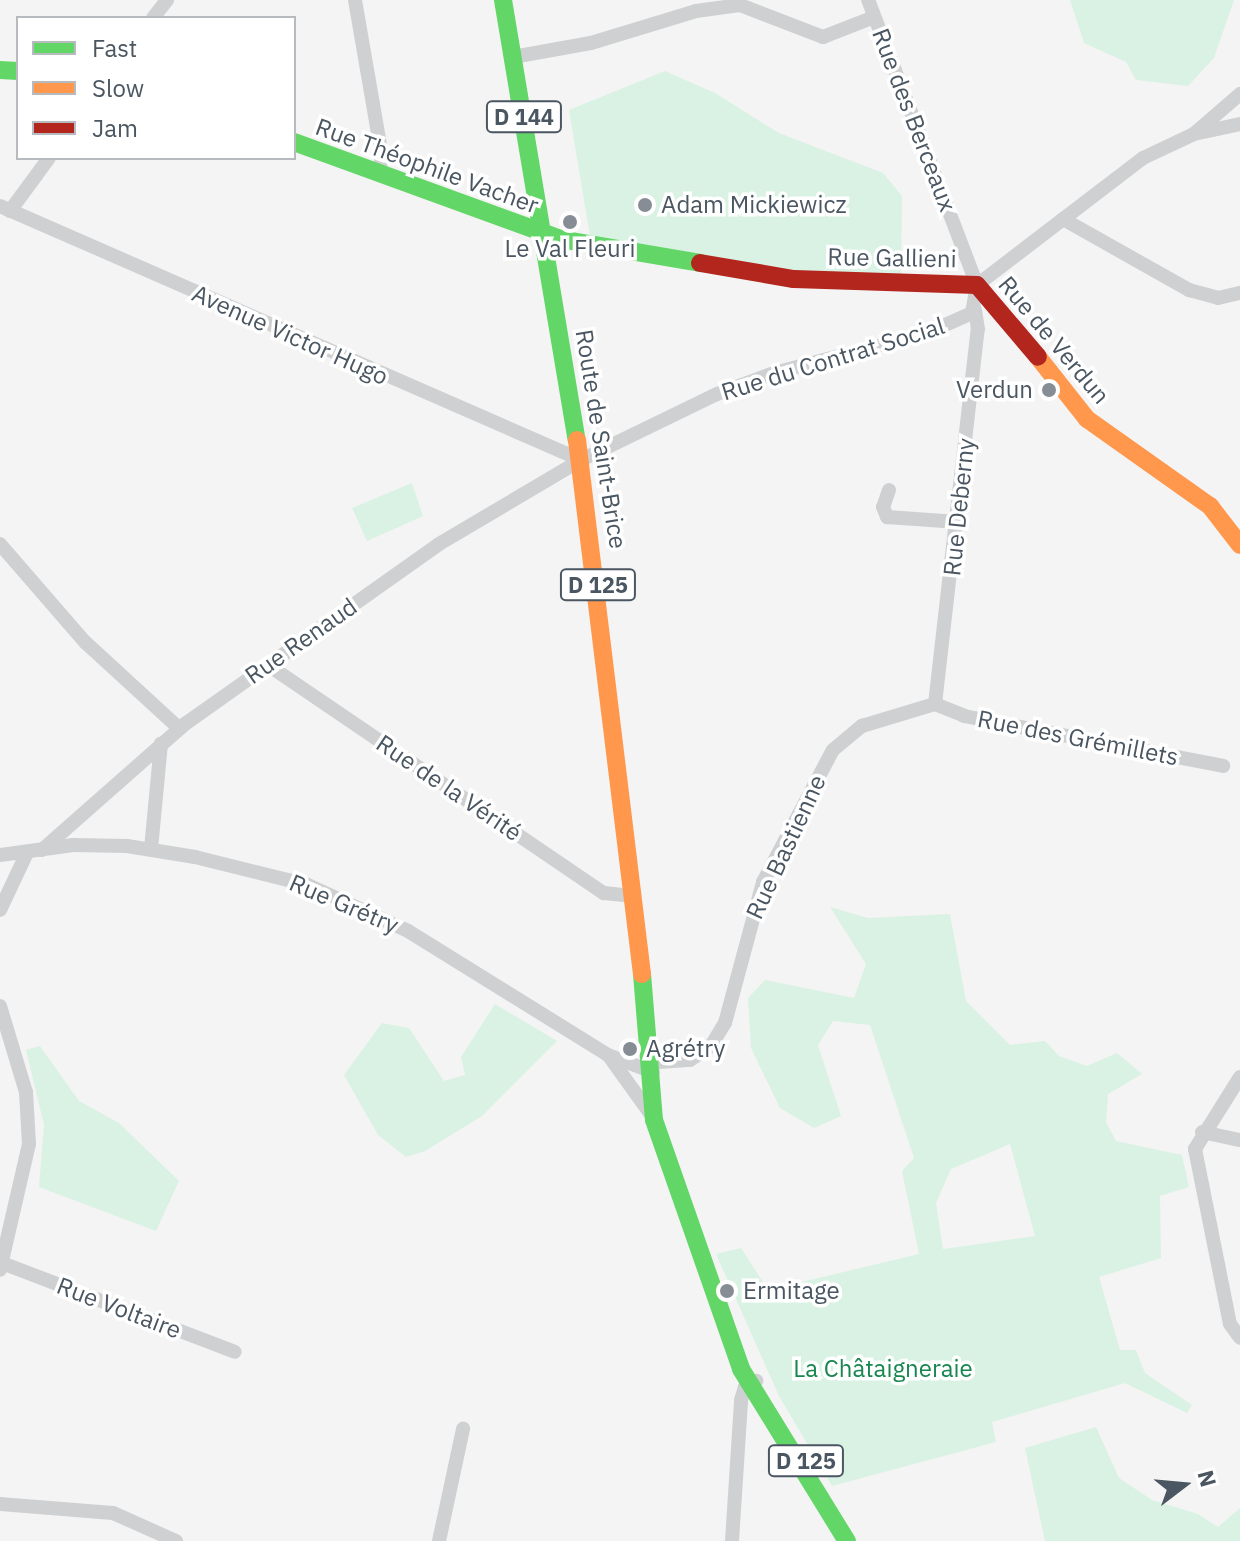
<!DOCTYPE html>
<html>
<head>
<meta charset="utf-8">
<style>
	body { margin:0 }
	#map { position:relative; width:1240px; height:1541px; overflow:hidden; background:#f4f4f4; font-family:"IBM Plex Sans",sans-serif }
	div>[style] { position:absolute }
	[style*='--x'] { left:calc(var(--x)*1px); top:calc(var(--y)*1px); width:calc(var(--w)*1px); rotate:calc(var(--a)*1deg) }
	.green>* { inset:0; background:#d9f2e3 }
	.street>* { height:14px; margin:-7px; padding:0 7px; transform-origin:7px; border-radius:7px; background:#ced0d2 }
	.fast>* { height:18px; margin:-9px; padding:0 9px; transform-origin:9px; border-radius:9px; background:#63d668 }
	.slow>* { height:18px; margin:-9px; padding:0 9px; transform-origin:9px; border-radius:9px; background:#ff974d }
	.jam>* { height:18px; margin:-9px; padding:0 9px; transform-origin:9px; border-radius:9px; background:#b3261e }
	.dots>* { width:22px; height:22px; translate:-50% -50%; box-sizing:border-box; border:4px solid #fff; border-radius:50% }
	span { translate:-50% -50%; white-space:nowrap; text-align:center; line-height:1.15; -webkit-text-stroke:7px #fff; paint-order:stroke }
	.shield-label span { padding:2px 6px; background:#fff; border:2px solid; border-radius:6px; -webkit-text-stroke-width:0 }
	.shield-label { font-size:22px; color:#4a5661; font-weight:700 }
	.street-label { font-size:24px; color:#4a5661 }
	.poi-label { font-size:24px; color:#4a5661 }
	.left { translate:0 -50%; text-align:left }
	.right { translate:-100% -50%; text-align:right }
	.park-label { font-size:24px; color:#17864f }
	.legend { position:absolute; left:16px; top:16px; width:280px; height:144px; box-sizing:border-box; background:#fff; border:2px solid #b7bbc0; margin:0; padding:10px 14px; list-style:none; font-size:24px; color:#4a5661 }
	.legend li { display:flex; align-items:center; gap:16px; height:40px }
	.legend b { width:40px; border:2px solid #b7bbc0 }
	.north { position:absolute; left:1144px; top:1445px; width:80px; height:80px; -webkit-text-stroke:6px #fff; paint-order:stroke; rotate:74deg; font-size:22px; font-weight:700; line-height:32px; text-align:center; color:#4a5661 }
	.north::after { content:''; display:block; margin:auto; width:28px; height:36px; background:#4a5661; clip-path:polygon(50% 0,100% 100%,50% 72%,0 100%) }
</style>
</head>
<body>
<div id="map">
	<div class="green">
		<div style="clip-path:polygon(1070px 0,1234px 0,1214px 58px,1188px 86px,1136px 80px,1126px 62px,1084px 43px)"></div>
		<div style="clip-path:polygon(665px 71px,715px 93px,779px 133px,883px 173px,902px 196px,901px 280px,800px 273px,590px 236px,569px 110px)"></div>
		<div style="clip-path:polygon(412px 483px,423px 516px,367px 541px,352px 508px)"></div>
		<div style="clip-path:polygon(evenodd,830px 907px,868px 918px,950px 914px,966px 1001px,1010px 1045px,1045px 1041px,1059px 1056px,1087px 1066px,1117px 1053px,1142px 1074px,1108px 1094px,1106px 1122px,1116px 1141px,1182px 1155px,1189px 1187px,1160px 1196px,1161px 1258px,1099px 1277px,1120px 1350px,1136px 1350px,1145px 1373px,1192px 1405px,1187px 1413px,1125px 1383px,992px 1422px,996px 1442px,832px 1486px,779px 1396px,716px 1254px,741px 1248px,768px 1290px,919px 1254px,902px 1171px,914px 1158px,870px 1025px,833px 1021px,818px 1045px,841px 1116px,814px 1128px,780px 1108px,751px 1048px,748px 998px,765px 980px,854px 998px,866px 964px,830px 907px,1010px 1144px,1035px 1236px,943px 1249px,936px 1203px,951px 1169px,1010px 1144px)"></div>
		<div style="clip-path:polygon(495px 1004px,557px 1041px,482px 1116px,425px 1151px,406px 1157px,378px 1135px,344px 1075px,382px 1023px,409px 1028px,444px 1081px,465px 1075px,461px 1057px)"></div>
		<div style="clip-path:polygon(40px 1046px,79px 1101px,119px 1123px,179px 1181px,156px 1231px,39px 1187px,44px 1125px,26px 1050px)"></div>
		<div style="clip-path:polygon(1096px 1427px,1119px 1478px,1152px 1500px,1198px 1514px,1218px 1527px,1240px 1508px,1240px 1541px,1045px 1541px,1025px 1448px)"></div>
	</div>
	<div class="street">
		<div style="--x:355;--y:0;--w:158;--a:80.2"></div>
		<div style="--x:382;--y:156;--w:15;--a:101"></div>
		<div style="--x:153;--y:18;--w:23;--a:-52"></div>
		<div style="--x:513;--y:57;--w:79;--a:-10.2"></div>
		<div style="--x:591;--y:43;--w:110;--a:-16.9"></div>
		<div style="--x:696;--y:11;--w:44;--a:-7.8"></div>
		<div style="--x:740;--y:5;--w:89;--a:21.1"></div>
		<div style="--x:823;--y:37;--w:55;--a:-21.4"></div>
		<div style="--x:1195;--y:133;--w:60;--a:-40.9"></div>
		<div style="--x:0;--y:206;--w:634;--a:23.61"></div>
		<div style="--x:10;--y:211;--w:66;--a:-53.7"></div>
		<div style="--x:1063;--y:219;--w:145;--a:29.4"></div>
		<div style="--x:1189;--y:290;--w:30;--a:15"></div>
		<div style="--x:1218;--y:298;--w:23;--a:-13"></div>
		<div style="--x:977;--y:285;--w:209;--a:-37.4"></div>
		<div style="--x:1143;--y:158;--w:56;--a:-25.2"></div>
		<div style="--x:1194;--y:134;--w:47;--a:-12.3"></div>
		<div style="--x:889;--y:490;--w:18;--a:109"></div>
		<div style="--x:883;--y:507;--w:11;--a:68"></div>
		<div style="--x:887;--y:517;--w:71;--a:4"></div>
		<div style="--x:0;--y:544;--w:130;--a:49.1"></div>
		<div style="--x:85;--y:642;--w:127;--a:42.5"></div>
		<div style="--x:268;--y:665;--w:406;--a:34.2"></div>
		<div style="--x:604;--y:893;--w:30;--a:6"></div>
		<div style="--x:935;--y:704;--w:377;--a:-83.5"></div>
		<div style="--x:978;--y:329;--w:19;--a:-99"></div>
		<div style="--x:935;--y:704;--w:31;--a:22"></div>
		<div style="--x:964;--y:716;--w:264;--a:10.9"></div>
		<div style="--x:151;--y:849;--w:106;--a:-84.6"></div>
		<div style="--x:42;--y:850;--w:191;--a:-41.4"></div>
		<div style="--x:185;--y:724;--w:311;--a:-35.3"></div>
		<div style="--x:439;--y:544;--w:165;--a:-30.6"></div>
		<div style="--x:581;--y:460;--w:151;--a:-25.9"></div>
		<div style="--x:717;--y:394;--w:61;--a:-20.2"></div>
		<div style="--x:774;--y:373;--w:158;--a:-14.7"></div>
		<div style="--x:927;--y:333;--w:49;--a:-24"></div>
		<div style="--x:972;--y:313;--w:28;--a:-80"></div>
		<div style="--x:977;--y:285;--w:305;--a:-110.9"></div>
		<div style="--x:0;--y:855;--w:74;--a:-7.8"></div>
		<div style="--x:73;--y:845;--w:54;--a:1.1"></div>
		<div style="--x:127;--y:846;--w:69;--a:9.2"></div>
		<div style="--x:195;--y:857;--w:116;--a:13.9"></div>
		<div style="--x:308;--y:885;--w:110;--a:24.7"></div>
		<div style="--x:408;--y:931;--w:235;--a:31.8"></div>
		<div style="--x:608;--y:1055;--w:48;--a:20.7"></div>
		<div style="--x:0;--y:910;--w:61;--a:-64.7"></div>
		<div style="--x:0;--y:1006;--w:90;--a:73.2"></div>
		<div style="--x:26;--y:1092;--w:52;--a:86.7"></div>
		<div style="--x:29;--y:1144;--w:129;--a:103"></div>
		<div style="--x:611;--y:1059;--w:67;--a:54.2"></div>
		<div style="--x:659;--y:1062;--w:31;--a:-4"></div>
		<div style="--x:690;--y:1060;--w:25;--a:-34"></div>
		<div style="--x:711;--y:1046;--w:27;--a:-59"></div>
		<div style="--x:725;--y:1023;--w:146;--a:-74.9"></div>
		<div style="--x:763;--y:882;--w:149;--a:-62.1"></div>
		<div style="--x:833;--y:750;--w:38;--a:-40"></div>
		<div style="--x:862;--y:726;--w:76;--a:-16.8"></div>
		<div style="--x:1240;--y:1077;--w:85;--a:122"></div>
		<div style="--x:1195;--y:1149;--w:178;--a:78.7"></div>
		<div style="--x:1230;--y:1324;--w:17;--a:54"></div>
		<div style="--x:1202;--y:1132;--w:39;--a:12"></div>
		<div style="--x:2;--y:1263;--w:249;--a:20.9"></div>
		<div style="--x:0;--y:1504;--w:113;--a:4.6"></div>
		<div style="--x:113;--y:1513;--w:69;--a:24"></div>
		<div style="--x:439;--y:1541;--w:115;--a:-77.9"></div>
		<div style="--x:732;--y:1541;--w:141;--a:-86.3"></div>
		<div style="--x:741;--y:1400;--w:14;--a:-73"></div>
		<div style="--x:745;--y:1387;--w:13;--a:-29"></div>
	</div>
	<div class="fast">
		<div style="--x:503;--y:0;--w:446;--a:80.5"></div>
		<div style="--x:0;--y:70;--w:18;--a:3"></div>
		<div style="--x:294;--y:142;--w:283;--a:20"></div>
		<div style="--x:560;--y:239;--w:142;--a:9.7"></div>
		<div style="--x:642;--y:974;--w:146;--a:85.3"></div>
		<div style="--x:654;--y:1120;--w:264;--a:70.7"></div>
		<div style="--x:741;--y:1369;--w:202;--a:58.4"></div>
	</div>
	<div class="slow">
		<div style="--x:1038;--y:357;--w:79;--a:51.7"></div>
		<div style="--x:1087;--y:419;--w:151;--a:35.3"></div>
		<div style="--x:1210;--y:506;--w:49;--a:52.4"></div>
		<div style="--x:577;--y:440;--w:538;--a:83.06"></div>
	</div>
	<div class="jam">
		<div style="--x:700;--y:263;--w:95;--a:9.7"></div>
		<div style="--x:794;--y:279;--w:183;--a:1.9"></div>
		<div style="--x:977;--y:285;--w:94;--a:49.7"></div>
	</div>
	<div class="dots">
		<div style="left:645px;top:205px;background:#868d94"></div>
		<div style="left:570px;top:222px;background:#868d94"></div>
		<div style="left:1049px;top:390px;background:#868d94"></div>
		<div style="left:630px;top:1049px;background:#868d94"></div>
		<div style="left:727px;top:1291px;background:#868d94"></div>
	</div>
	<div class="shield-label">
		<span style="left:524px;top:117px">D 144</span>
		<span style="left:598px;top:585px">D 125</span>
		<span style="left:806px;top:1461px">D 125</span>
	</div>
	<div class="street-label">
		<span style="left:914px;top:120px;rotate:69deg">Rue des Berceaux</span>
		<span style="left:427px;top:166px;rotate:20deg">Rue Théophile Vacher</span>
		<span style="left:892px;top:258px;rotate:1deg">Rue Gallieni</span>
		<span style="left:290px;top:335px;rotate:24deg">Avenue Victor Hugo</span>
		<span style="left:1054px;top:340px;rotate:50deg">Rue de Verdun</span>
		<span style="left:833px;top:359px;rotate:-17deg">Rue du Contrat Social</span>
		<span style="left:601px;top:439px;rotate:81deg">Route de Saint-Brice</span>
		<span style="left:959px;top:507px;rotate:-84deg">Rue Deberny</span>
		<span style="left:301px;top:641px;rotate:-35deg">Rue Renaud</span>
		<span style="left:1078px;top:738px;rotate:11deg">Rue des Grémillets</span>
		<span style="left:449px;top:788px;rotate:34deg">Rue de la Vérité</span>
		<span style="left:786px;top:847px;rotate:-65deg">Rue Bastienne</span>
		<span style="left:344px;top:904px;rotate:23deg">Rue Grétry</span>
		<span style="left:119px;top:1308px;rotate:21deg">Rue Voltaire</span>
	</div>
	<div class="poi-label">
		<span class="left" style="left:661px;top:205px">Adam Mickiewicz</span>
		<span style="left:570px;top:249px">Le Val Fleuri</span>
		<span class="right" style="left:1033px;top:390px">Verdun</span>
		<span class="left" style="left:646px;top:1049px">Agrétry</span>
		<span class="left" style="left:743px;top:1291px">Ermitage</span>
	</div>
	<div class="park-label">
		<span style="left:883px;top:1369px">La Châtaigneraie</span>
	</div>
	<ul class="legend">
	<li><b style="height:10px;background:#63d668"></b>Fast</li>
	<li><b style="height:10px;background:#ff974d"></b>Slow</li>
	<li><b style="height:10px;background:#b3261e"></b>Jam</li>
	</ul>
	<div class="north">N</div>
</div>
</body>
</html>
